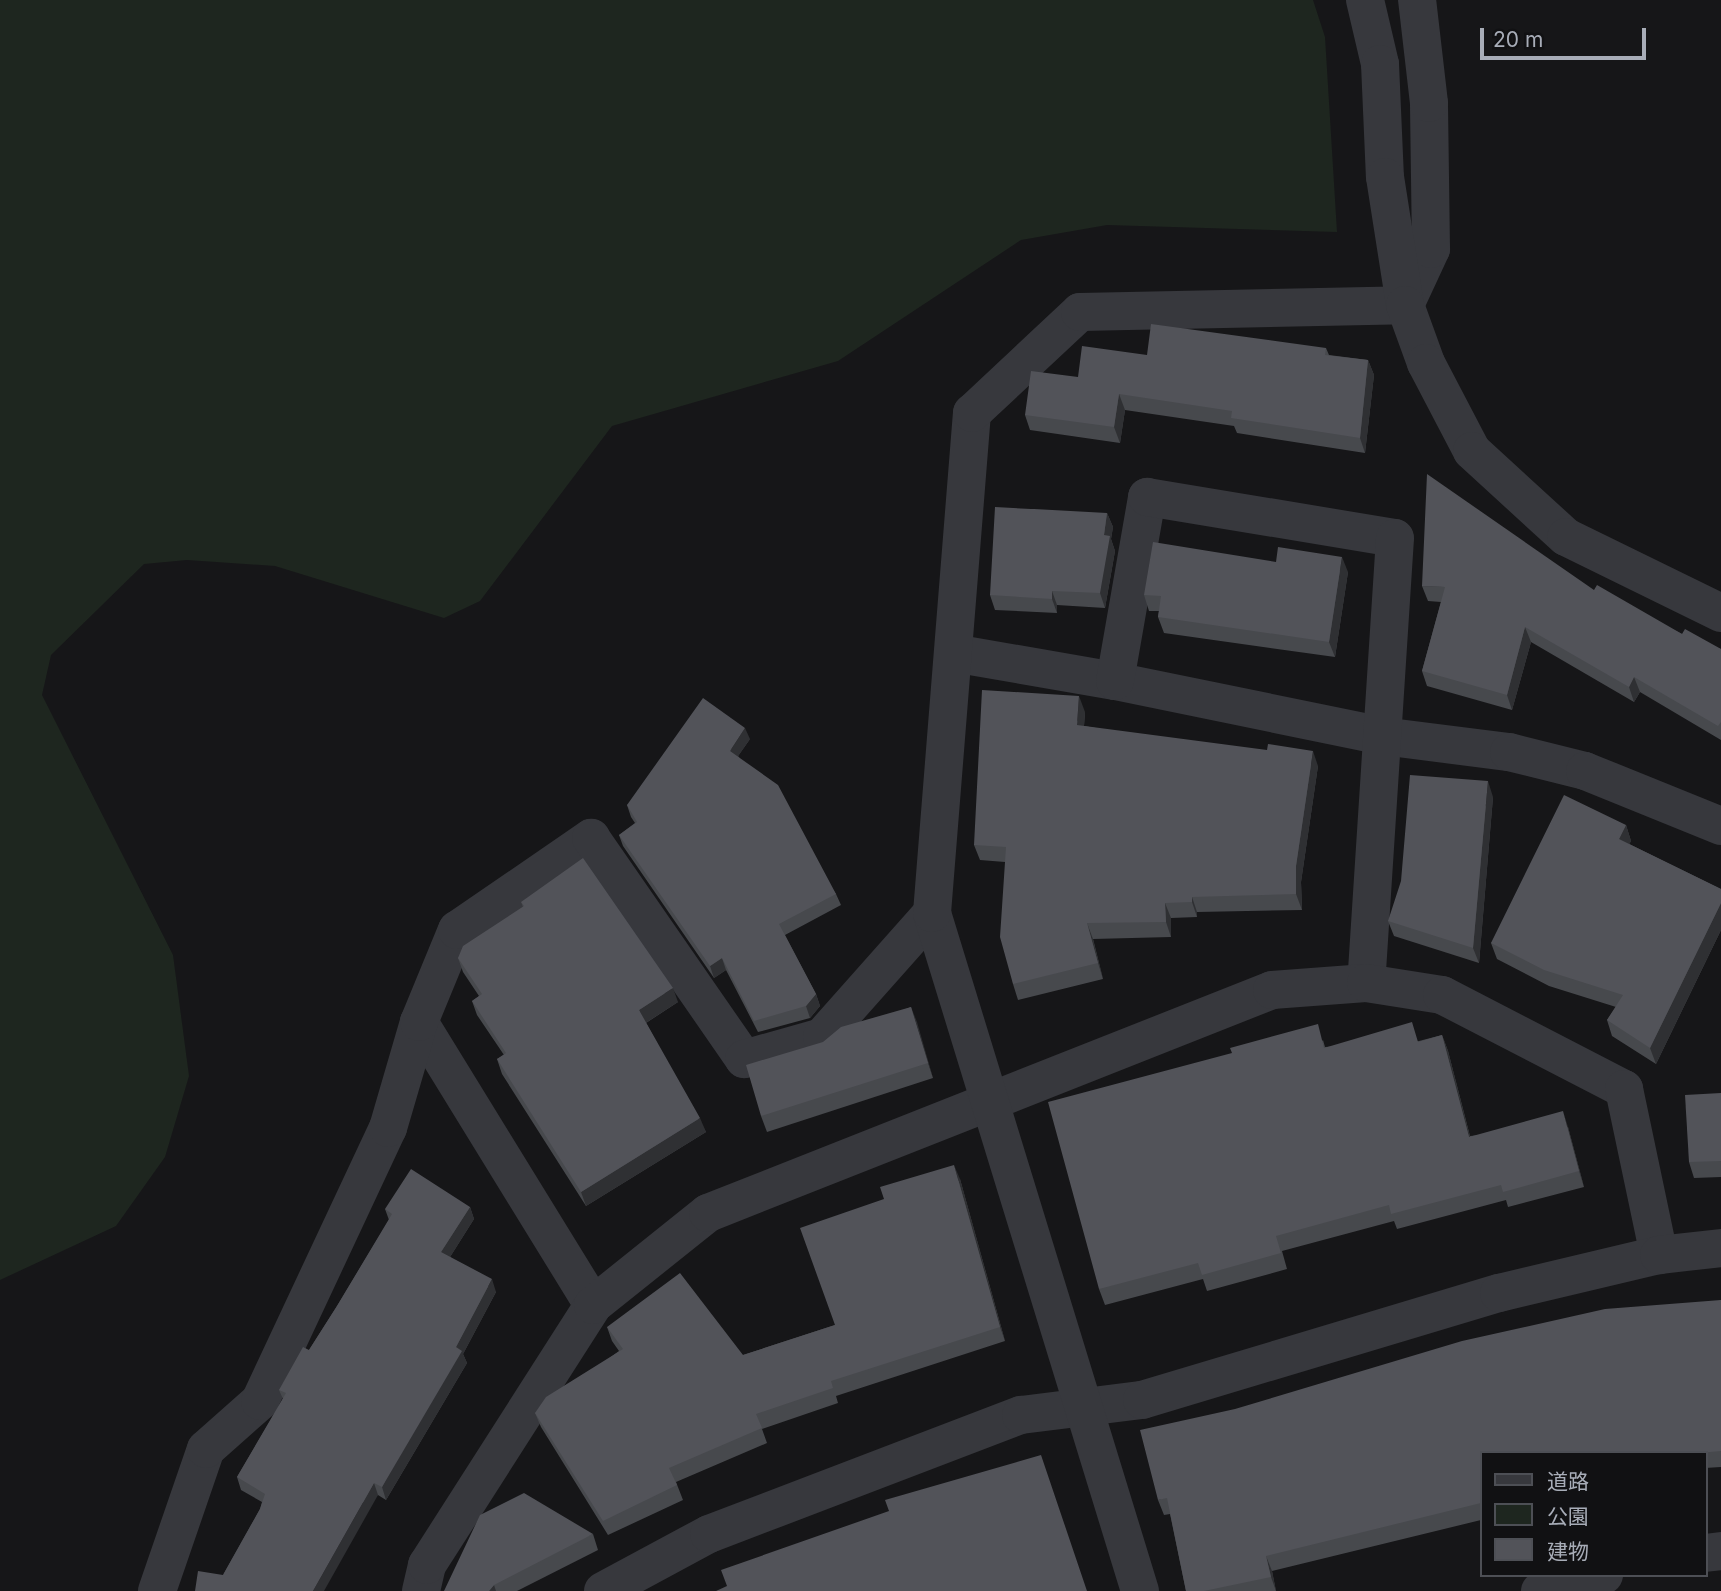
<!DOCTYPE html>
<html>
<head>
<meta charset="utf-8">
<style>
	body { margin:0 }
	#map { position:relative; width:1721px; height:1591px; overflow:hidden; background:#161618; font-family:Inter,"Noto Sans JP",sans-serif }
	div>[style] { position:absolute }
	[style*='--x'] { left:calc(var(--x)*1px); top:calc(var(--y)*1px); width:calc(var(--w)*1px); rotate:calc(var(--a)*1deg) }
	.green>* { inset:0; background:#1e261f }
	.minor>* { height:38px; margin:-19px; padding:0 19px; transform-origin:19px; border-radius:19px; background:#37383d }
	.tertiary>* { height:38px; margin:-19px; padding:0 19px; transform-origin:19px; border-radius:19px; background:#37383d }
	.wall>* { inset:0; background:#47494d }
	.shaded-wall>* { inset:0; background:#2f3033 }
	.building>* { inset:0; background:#525359 }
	span { translate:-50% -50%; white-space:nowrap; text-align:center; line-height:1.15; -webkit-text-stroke:5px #111113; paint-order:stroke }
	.legend { position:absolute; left:1480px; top:1451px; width:228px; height:126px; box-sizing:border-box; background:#111113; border:2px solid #4d4f55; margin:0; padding:9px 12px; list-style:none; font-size:21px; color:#a8adb8 }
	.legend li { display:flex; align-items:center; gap:14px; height:35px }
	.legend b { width:35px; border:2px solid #4d4f55 }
	.scale { position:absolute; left:1480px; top:28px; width:166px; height:32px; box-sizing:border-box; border:4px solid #a8adb8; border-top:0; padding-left:9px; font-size:21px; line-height:24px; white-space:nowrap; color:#a8adb8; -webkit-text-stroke:5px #111113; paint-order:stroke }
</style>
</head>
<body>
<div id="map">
	<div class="green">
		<div style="clip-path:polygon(0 0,1313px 0,1325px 37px,1337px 232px,1107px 225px,1021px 240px,838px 361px,612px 426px,480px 601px,444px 618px,275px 566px,187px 560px,144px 564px,51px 655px,42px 695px,173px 955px,189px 1076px,165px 1157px,116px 1226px,0 1280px)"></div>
	</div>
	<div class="minor">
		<div style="--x:953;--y:653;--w:164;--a:9.8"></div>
		<div style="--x:1115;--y:681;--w:273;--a:11.6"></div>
		<div style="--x:1382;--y:736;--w:128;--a:7.2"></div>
		<div style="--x:1509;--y:752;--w:78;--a:14"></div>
		<div style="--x:1585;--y:771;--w:147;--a:22"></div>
		<div style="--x:1115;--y:681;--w:187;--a:-80.1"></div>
		<div style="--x:1147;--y:497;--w:251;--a:9.4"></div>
		<div style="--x:1395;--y:538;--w:446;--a:93.7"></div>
		<div style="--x:419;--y:1022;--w:332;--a:58.4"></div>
		<div style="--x:1705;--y:1553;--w:16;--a:-7"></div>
		<div style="--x:157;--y:1591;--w:150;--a:-71"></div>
		<div style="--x:206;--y:1449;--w:72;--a:-41.6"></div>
		<div style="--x:260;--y:1401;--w:302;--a:-64.9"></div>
		<div style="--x:388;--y:1128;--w:110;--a:-73.7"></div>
		<div style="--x:419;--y:1022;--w:100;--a:-67.6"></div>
		<div style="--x:457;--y:930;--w:163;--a:-34.5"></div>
		<div style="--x:591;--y:838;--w:269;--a:55.3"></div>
		<div style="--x:744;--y:1059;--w:81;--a:-15.8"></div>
		<div style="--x:822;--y:1037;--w:166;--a:-48.4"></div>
		<div style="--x:421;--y:1591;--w:27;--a:-77"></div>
		<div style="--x:427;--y:1565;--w:308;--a:-57.4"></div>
		<div style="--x:593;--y:1305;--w:147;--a:-38.7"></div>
		<div style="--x:708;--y:1213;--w:606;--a:-21.57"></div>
		<div style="--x:1272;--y:990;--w:94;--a:-4.3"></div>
		<div style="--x:1366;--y:983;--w:77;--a:9"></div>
		<div style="--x:1442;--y:995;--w:205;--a:27.3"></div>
		<div style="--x:1624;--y:1089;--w:170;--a:78.1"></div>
		<div style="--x:603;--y:1591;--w:120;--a:-28.3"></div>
		<div style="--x:709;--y:1534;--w:334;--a:-20.9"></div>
		<div style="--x:1021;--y:1415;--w:122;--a:-7.1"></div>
		<div style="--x:1142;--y:1400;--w:373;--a:-16.7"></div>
		<div style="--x:1499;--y:1293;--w:164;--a:-13.4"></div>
		<div style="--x:1659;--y:1255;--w:62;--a:-6.4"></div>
		<div style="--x:1140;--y:1591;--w:709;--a:-107.06"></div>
		<div style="--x:932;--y:913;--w:502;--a:-85.43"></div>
		<div style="--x:972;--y:413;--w:148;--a:-43.1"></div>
		<div style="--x:1080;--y:312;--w:325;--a:-1.2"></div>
		<div style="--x:1405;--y:305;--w:62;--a:-65.1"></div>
		<div style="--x:1431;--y:249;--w:146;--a:-90.8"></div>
		<div style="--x:1429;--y:103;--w:104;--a:-96.6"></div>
		<div style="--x:1540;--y:1591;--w:66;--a:-14"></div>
	</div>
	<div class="tertiary">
		<div style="--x:1365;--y:0;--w:66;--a:76.8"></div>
		<div style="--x:1380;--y:64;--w:113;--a:87.5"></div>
		<div style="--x:1385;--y:177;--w:130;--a:81.1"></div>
		<div style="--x:1405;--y:305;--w:62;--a:70.1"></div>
		<div style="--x:1426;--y:363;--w:99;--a:62.4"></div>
		<div style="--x:1472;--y:451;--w:127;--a:42.5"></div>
		<div style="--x:1566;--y:537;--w:173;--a:26.1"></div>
	</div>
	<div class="wall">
		<div style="clip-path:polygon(1326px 348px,1329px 355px,1368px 360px,1374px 375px,1365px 453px,1237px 433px,1234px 426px,1125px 410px,1120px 443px,1030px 430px,1025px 415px,1078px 377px,1147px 355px)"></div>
		<div style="clip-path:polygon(1107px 513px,1113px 527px,1111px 539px,1115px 551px,1105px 608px,1057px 605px,1057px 613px,995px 610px,990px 595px)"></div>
		<div style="clip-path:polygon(1276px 562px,1348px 572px,1335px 657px,1164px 633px,1158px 617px,1159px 611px,1149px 611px,1144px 595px)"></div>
		<div style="clip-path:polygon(1422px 586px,1594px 590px,1682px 634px,1721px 649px,1721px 740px,1640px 692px,1634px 702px,1531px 642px,1512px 710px,1427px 686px,1422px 671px,1441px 602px,1428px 601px)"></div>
		<div style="clip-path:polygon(1085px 712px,1084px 726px,1318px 766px,1301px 882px,1302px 910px,1197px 912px,1197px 917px,1171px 918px,1171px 937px,1093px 939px,1103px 979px,1018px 1000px,1013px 984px,1005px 862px,980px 860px,974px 845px)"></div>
		<div style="clip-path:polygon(750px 739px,738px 756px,836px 894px,841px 905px,785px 935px,816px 994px,820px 1006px,810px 1018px,758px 1032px,726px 970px,714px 978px,623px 846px,619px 835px,635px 823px,631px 817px,627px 805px)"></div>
		<div style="clip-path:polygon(1493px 797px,1479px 963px,1394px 936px,1388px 921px)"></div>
		<div style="clip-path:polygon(1626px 825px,1631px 841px,1629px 844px,1721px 889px,1721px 930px,1656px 1064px,1612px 1036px,1607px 1020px,1616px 1007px,1549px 986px,1497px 959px,1491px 943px)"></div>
		<div style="clip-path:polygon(521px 902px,678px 1002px,646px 1023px,706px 1132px,586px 1206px,502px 1074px,497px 1059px,504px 1055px,477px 1015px,472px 1001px,479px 996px,463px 972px,458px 958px,523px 907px)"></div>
		<div style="clip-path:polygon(911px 1007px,933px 1078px,767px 1132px,761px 1116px,823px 1042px)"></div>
		<div style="clip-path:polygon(1442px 1035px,1448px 1051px,1470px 1136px,1568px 1127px,1584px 1187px,1508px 1207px,1506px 1200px,1397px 1229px,1394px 1221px,1282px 1251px,1287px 1269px,1207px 1291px,1203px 1279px,1105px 1305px,1099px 1289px,1323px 1040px,1325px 1047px,1419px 1041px)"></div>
		<div style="clip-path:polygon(1721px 1093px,1721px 1177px,1694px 1178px,1689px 1162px)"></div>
		<div style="clip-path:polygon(960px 1179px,1005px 1341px,836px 1396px,838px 1403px,762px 1429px,767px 1443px,676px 1482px,683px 1500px,608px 1535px,541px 1427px,535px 1413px,619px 1351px,612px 1341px,607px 1327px,743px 1355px,835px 1325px)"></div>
		<div style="clip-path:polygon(470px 1207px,474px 1219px,450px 1257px,496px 1292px,463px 1354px,467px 1363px,386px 1500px,378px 1495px,223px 1575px,260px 1509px,262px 1502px,241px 1490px,237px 1477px,283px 1399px,279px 1390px,309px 1350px,337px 1306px,389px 1220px,385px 1209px)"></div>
		<div style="clip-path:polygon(1721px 1300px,1721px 1467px,1705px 1468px,1705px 1453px,1481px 1453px,1481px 1520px,1272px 1571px,1276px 1591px,1186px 1591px,1170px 1514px,1164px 1515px,1158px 1500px)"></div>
		<div style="clip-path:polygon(593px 1534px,598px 1550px,517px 1591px,444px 1591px)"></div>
	</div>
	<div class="shaded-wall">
		<div style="clip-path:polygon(1368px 360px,1374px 375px,1365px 453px,1360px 438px)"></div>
		<div style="clip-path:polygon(1119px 394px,1125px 410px,1120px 443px,1114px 427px)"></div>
		<div style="clip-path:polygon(1107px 513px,1113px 527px,1111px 539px,1115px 551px,1105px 608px,1100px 593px,1104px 535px)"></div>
		<div style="clip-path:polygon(1342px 557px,1348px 572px,1335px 657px,1329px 642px)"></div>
		<div style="clip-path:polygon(1052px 591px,1057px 605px,1057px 613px,1052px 599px)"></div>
		<div style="clip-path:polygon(1525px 627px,1531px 642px,1512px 710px,1507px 695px)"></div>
		<div style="clip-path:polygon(1634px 677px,1640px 692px,1634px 702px,1629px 687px)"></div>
		<div style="clip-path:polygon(1079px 696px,1085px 712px,1083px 740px,1077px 725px)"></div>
		<div style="clip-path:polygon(745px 728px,750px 739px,734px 762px,730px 751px)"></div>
		<div style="clip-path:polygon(1313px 751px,1318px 766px,1301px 882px,1302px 910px,1296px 894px,1296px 866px)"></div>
		<div style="clip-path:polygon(1488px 781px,1493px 797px,1479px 963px,1473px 948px)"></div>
		<div style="clip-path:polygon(1626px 825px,1631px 841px,1624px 855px,1619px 839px)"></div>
		<div style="clip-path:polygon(1192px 897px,1197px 912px,1197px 917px,1192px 902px)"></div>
		<div style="clip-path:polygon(1165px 903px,1171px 918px,1171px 937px,1166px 922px)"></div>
		<div style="clip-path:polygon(1721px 903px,1721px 930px,1656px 1064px,1650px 1048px)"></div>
		<div style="clip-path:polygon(1087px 923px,1093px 939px,1103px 979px,1098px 963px)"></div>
		<div style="clip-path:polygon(722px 958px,726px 970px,714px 978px,710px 966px)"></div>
		<div style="clip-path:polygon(673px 988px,678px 1002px,644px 1024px,639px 1010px)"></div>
		<div style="clip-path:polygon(816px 994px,820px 1006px,810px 1018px,806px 1006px)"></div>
		<div style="clip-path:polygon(911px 1007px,917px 1022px,933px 1078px,928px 1063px)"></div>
		<div style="clip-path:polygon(1442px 1035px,1448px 1051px,1474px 1152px,1469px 1137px)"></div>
		<div style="clip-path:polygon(1563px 1111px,1568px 1127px,1584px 1187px,1579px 1171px)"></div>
		<div style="clip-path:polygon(700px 1118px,706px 1132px,586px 1206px,581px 1192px)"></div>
		<div style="clip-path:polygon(954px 1165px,960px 1179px,1005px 1341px,1000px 1327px)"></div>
		<div style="clip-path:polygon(470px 1207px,474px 1219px,445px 1265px,441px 1252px)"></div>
		<div style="clip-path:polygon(492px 1279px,496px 1292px,463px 1354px,467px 1363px,386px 1500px,382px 1487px)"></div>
		<div style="clip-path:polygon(374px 1483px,378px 1495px,324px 1591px,313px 1591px)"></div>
		<div style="clip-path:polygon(1266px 1556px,1272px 1571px,1276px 1591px,1271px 1577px)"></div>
		<div style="clip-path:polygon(494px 1585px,496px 1591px,489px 1591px)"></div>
	</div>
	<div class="building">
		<div style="clip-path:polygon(1151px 324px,1326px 348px,1325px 355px,1368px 360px,1360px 438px,1231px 418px,1232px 411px,1119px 394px,1114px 427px,1025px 415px,1031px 371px,1078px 377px,1082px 346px,1147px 355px)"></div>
		<div style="clip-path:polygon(1427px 474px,1594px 590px,1597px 585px,1682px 634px,1685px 629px,1721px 649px,1721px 722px,1718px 726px,1634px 677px,1629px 687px,1525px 627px,1507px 695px,1422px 671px,1445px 587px,1422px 586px)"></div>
		<div style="clip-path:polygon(995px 507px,1107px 513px,1104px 535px,1110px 536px,1100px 593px,1052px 591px,1052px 599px,990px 595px)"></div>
		<div style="clip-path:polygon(1153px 542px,1276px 562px,1278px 547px,1342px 557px,1329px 642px,1158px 617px,1161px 596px,1144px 595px)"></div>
		<div style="clip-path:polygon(982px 690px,1079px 696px,1077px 725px,1267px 750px,1268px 744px,1313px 751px,1296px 866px,1296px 894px,1192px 897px,1192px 902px,1165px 903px,1166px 922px,1087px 923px,1098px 963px,1013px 984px,1000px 937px,1006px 847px,974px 845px)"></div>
		<div style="clip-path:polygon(703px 698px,745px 728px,730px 751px,778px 785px,836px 894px,779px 924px,816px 994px,806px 1006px,754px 1021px,722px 958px,710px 966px,619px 835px,637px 822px,627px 805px)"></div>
		<div style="clip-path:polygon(1410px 775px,1488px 781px,1473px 948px,1388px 921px,1401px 881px)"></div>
		<div style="clip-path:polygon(1564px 795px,1626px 825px,1619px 839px,1721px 889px,1721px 903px,1650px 1048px,1607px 1020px,1623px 995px,1544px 970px,1491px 943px)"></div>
		<div style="clip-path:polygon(583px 858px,673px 988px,639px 1010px,700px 1118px,581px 1192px,497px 1059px,506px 1053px,472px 1001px,482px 994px,458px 958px,463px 946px,524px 906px,521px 902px)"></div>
		<div style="clip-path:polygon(911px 1007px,928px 1063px,761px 1116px,746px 1065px,823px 1042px,841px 1027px)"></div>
		<div style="clip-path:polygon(1412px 1022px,1418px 1042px,1442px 1035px,1469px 1137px,1563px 1111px,1579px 1171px,1503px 1192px,1501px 1185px,1391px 1214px,1389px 1205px,1276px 1236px,1281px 1253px,1202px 1275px,1198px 1263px,1099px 1289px,1048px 1102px,1232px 1053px,1230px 1048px,1318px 1024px,1324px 1048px)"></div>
		<div style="clip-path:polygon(1721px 1093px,1721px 1161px,1689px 1162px,1685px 1095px)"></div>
		<div style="clip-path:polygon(954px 1165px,1000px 1327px,831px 1381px,833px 1388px,756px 1414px,762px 1428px,669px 1468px,677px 1485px,603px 1521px,535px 1413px,546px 1397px,623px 1349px,607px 1327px,680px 1273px,743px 1355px,835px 1325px,800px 1228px,884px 1199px,880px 1187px)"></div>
		<div style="clip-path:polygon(411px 1169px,470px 1207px,441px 1252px,492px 1279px,456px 1347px,462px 1351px,382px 1487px,374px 1483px,313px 1591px,195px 1591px,198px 1571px,223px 1575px,260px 1509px,265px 1494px,237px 1477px,286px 1393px,279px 1390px,303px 1347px,309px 1350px,337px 1306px,392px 1214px,385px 1209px)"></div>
		<div style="clip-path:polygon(1721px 1300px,1721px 1451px,1699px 1453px,1481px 1453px,1481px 1503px,1266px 1556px,1271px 1577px,1204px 1591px,1186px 1591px,1167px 1498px,1158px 1500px,1140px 1430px,1235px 1409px,1462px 1341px,1605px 1309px)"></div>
		<div style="clip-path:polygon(1041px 1455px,1087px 1591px,716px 1591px,727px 1586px,721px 1570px,889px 1511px,885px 1500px)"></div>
		<div style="clip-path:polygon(524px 1493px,593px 1534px,494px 1585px,489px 1591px,444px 1591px,480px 1515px)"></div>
	</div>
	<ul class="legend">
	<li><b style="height:9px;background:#37383d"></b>道路</li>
	<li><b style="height:19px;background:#1e261f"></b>公園</li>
	<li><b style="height:19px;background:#525359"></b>建物</li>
	</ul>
	<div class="scale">20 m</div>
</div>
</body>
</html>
